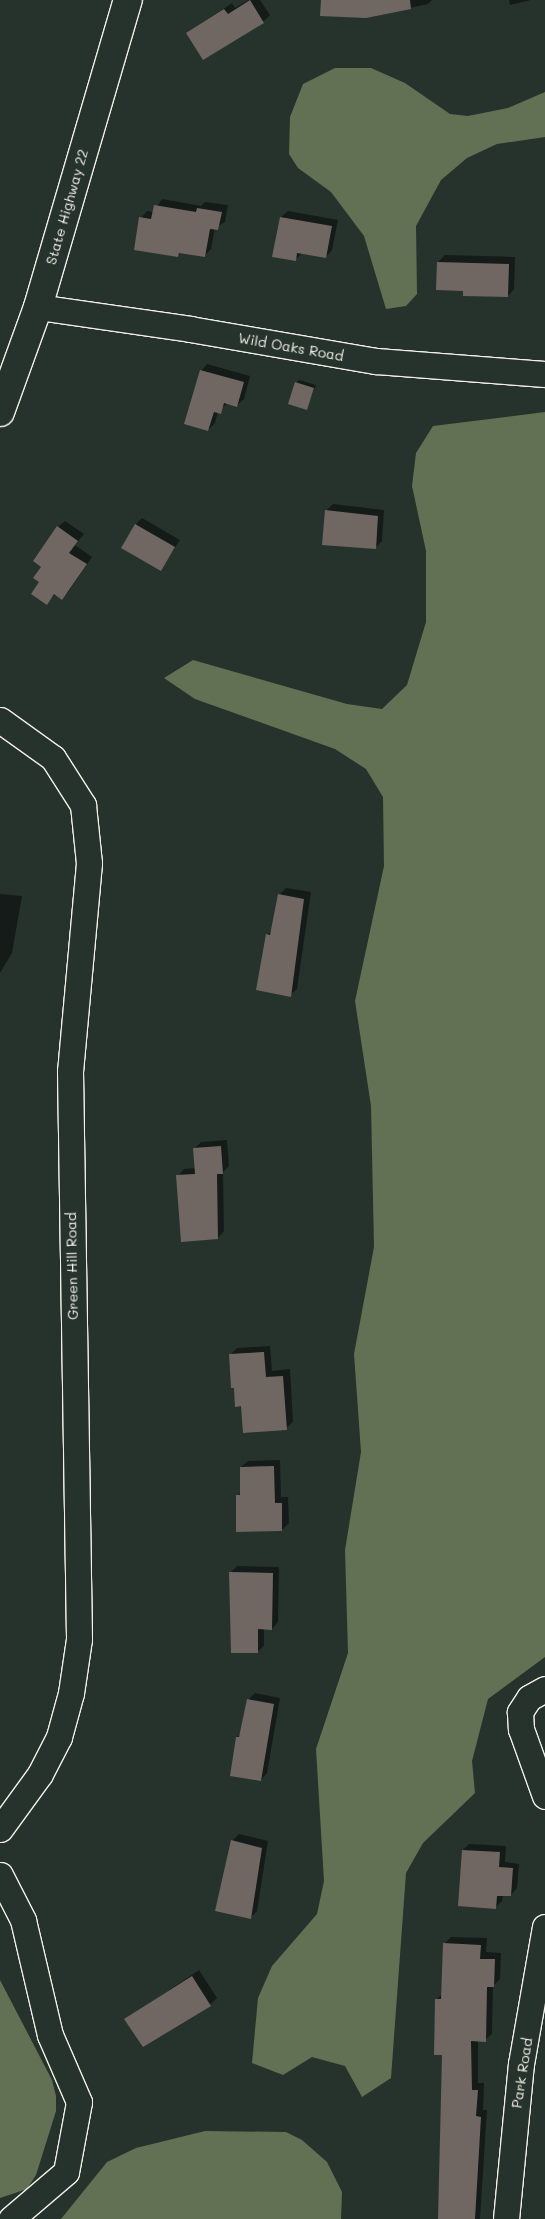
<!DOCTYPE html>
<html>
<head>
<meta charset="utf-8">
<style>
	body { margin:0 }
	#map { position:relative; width:545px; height:2219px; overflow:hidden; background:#26332d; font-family:Mali,sans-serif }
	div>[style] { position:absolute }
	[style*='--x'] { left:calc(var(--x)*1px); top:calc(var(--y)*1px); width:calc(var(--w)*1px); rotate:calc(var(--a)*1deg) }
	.green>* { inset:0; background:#627153 }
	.shadow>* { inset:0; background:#0007 }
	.building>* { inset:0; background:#706762 }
	.roads { filter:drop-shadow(1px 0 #f4f1e8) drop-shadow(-1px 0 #f4f1e8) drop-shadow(0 1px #f4f1e8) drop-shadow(0 -1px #f4f1e8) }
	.minor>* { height:25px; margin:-12.5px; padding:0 12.5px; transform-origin:12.5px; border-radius:12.5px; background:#26332d }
	.major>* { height:28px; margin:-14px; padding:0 14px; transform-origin:14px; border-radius:14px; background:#26332d }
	span { translate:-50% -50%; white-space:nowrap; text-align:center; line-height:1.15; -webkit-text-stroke:4.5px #26332d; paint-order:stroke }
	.street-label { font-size:14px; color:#f4f1e8 }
</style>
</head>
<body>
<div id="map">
	<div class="green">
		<div style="clip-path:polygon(335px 68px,371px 68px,405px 83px,450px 114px,468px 116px,508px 108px,545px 92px,545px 137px,497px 144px,467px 158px,441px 180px,416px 226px,417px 294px,406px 306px,386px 309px,364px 236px,331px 192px,298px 168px,289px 154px,290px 117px,303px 84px)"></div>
		<div style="clip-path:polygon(545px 412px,545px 1657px,488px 1699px,472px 1761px,475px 1793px,423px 1843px,406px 1873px,391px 2078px,362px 2097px,345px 2066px,312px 2057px,283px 2075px,252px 2063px,258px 1998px,272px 1966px,317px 1914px,324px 1881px,316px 1749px,348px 1653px,345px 1550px,361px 1452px,354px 1354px,374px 1247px,371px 1106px,355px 1001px,384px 866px,383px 797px,366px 769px,335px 749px,195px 699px,164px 678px,193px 660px,347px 704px,382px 709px,407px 685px,426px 622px,426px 551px,412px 486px,416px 453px,433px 426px)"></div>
		<div style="clip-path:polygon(0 1980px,52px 2080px,56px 2096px,56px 2111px,36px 2175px,27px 2189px,0 2198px)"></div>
		<div style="clip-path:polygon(205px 2131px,286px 2132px,302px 2140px,327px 2162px,342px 2192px,341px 2219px,61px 2219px,107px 2162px,136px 2148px)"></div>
	</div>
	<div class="shadow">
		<div style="clip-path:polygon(248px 0,260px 0,270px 15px,263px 22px,188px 33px,232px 3px,235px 8px)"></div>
		<div style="clip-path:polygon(348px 0,432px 0,428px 4px,366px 17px)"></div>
		<div style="clip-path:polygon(509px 0,531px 0,510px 5px)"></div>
		<div style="clip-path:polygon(162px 199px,201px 206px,205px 202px,228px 205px,225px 222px,215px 228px,211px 249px,204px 256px,181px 252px,177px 256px,141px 218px,147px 211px,154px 212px)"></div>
		<div style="clip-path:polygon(288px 211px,338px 220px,332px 250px,326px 257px,302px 253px,295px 260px,281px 217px)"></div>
		<div style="clip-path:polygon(445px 255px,515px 257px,514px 289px,508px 296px,465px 289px,438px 262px)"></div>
		<div style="clip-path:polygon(207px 364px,250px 376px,244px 399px,237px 405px,228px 403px,218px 411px,215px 423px,208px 430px,201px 371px)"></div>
		<div style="clip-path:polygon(299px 380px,316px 385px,306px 409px,296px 383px)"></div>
		<div style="clip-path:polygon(333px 504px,384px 510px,382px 541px,375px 548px,326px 511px)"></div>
		<div style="clip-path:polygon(142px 518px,180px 540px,161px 569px,136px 524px)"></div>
		<div style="clip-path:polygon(65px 521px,84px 534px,75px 545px,92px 557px,69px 591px,62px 598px,55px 594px,46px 603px,40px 582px,58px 527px)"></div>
		<div style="clip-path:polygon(286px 888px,311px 892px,297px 989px,290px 995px,267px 935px,273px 929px,279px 895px)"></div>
		<div style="clip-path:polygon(0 894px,22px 896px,12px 953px,0 973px)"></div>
		<div style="clip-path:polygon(227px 1140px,229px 1166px,223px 1172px,224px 1231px,218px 1238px,178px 1176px,184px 1169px,196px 1168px,194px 1149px,201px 1142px)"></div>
		<div style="clip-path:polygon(270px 1346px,272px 1371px,290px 1369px,293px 1422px,286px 1428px,242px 1405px,230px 1355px,237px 1348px)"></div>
		<div style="clip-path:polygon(280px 1460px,281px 1497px,288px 1497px,289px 1523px,282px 1530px,237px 1496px,242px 1491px,241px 1467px,248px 1461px)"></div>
		<div style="clip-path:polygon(237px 1566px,279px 1567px,278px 1622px,272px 1629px,264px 1628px,264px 1646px,257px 1652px,230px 1573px)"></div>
		<div style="clip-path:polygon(255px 1693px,280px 1698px,267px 1773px,261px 1780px,237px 1737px,241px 1733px,248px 1700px)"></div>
		<div style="clip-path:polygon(239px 1834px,268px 1841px,257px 1911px,250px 1918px,232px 1841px)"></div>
		<div style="clip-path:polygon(469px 1844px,506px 1846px,505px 1862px,519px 1864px,517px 1888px,511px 1895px,503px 1895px,502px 1901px,496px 1907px,463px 1850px)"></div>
		<div style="clip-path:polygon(451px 1937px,487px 1938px,486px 1952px,501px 1953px,500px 1979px,493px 1986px,492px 2034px,485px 2040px,478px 2040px,478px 2083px,484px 2083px,483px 2110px,487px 2110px,480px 2219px,439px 2219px,444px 2054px,437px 1999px,443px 1993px,444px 1944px)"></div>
		<div style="clip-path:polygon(199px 1970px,217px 1998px,210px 2005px,126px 2019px)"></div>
	</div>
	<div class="building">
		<div style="clip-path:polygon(250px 0,264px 23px,203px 60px,186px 33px,224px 9px,228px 14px)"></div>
		<div style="clip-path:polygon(321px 0,410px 0,411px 9px,366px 18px,320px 16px)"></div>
		<div style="clip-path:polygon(154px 205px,196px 212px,197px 208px,222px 212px,218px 230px,210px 229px,205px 257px,179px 253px,178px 257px,134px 250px,139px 217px,151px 219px)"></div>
		<div style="clip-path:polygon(280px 217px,332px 226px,326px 258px,297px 253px,296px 261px,272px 257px)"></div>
		<div style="clip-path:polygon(437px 262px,509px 264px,508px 297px,463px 296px,463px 291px,436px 290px)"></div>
		<div style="clip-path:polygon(200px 370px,244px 382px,237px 407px,224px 403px,221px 414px,214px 412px,208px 431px,184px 424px)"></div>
		<div style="clip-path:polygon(295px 382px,314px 388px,307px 410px,288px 404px)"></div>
		<div style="clip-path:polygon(325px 510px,378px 516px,376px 549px,322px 545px)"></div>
		<div style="clip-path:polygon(135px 524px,175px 547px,161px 571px,121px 548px)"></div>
		<div style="clip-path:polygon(57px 526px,78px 541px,69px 553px,87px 564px,62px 600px,54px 594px,47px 605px,31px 594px,39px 582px,33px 578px,41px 567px,33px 561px)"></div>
		<div style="clip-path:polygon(278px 894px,304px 899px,291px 997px,256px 990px,266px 934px,270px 935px)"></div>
		<div style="clip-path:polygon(221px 1146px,223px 1174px,217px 1174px,218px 1239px,181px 1242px,176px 1175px,195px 1174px,193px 1148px)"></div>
		<div style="clip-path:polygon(264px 1352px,266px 1377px,283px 1376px,287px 1430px,243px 1433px,241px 1406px,235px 1407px,234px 1388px,231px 1388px,229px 1354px)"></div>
		<div style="clip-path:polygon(274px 1466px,275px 1503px,282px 1503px,282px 1531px,236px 1532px,236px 1495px,240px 1495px,240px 1467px)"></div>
		<div style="clip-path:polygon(229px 1572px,273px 1573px,272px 1630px,258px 1629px,258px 1653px,231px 1653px)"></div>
		<div style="clip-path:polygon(247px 1699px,274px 1704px,261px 1781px,230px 1776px,236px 1737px,239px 1737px)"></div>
		<div style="clip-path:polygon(231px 1840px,262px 1848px,251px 1919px,215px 1911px)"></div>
		<div style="clip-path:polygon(462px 1850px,500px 1852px,499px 1867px,513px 1868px,511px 1896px,497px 1896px,496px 1909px,458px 1906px)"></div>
		<div style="clip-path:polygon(443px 1943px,481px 1945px,480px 1959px,495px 1959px,494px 1987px,487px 1987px,486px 2042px,471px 2041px,472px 2090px,478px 2090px,476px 2116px,481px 2117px,475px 2219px,438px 2219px,442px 2055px,434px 2055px,435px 1999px,441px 1999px)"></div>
		<div style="clip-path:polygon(192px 1976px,211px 2006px,143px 2047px,124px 2019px)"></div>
	</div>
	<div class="roads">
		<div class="minor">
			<div style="--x:38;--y:307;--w:154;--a:8.2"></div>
			<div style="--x:190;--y:329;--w:189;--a:9.8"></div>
			<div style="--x:376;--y:361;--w:169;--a:4.4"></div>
			<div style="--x:0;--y:720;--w:65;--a:35.6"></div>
			<div style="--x:53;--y:758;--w:56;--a:57.4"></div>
			<div style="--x:83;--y:805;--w:58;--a:84.1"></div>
			<div style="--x:89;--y:863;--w:209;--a:95.2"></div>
			<div style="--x:70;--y:1071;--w:568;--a:89.09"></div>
			<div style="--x:79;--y:1639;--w:55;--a:98.4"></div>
			<div style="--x:71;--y:1693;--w:46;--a:105.3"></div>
			<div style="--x:59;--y:1737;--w:42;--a:117.2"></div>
			<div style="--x:40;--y:1774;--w:68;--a:126"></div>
			<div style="--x:545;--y:1689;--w:18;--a:151"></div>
			<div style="--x:529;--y:1698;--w:17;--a:123"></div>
			<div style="--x:520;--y:1712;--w:17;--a:87"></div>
			<div style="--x:521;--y:1729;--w:71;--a:70.3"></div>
			<div style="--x:0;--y:1875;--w:51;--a:62.9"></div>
			<div style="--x:23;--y:1920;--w:118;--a:76.8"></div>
			<div style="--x:50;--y:2035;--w:73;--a:66.6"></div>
			<div style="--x:79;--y:2102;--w:71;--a:100.5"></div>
			<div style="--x:66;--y:2172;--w:72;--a:139.5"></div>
			<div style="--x:506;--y:2219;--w:156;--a:-84.5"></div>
			<div style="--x:521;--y:2064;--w:139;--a:-80.1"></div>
		</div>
		<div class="major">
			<div style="--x:0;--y:412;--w:112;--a:-70.1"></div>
			<div style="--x:38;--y:307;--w:320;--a:-73.7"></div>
		</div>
	</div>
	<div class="street-label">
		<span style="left:67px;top:207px;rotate:-74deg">State Highway 22</span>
		<span style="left:291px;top:347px;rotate:10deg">Wild Oaks Road</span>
		<span style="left:72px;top:1266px;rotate:-91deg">Green Hill Road</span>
		<span style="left:522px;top:2073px;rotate:-81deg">Park Road</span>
	</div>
</div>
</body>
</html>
